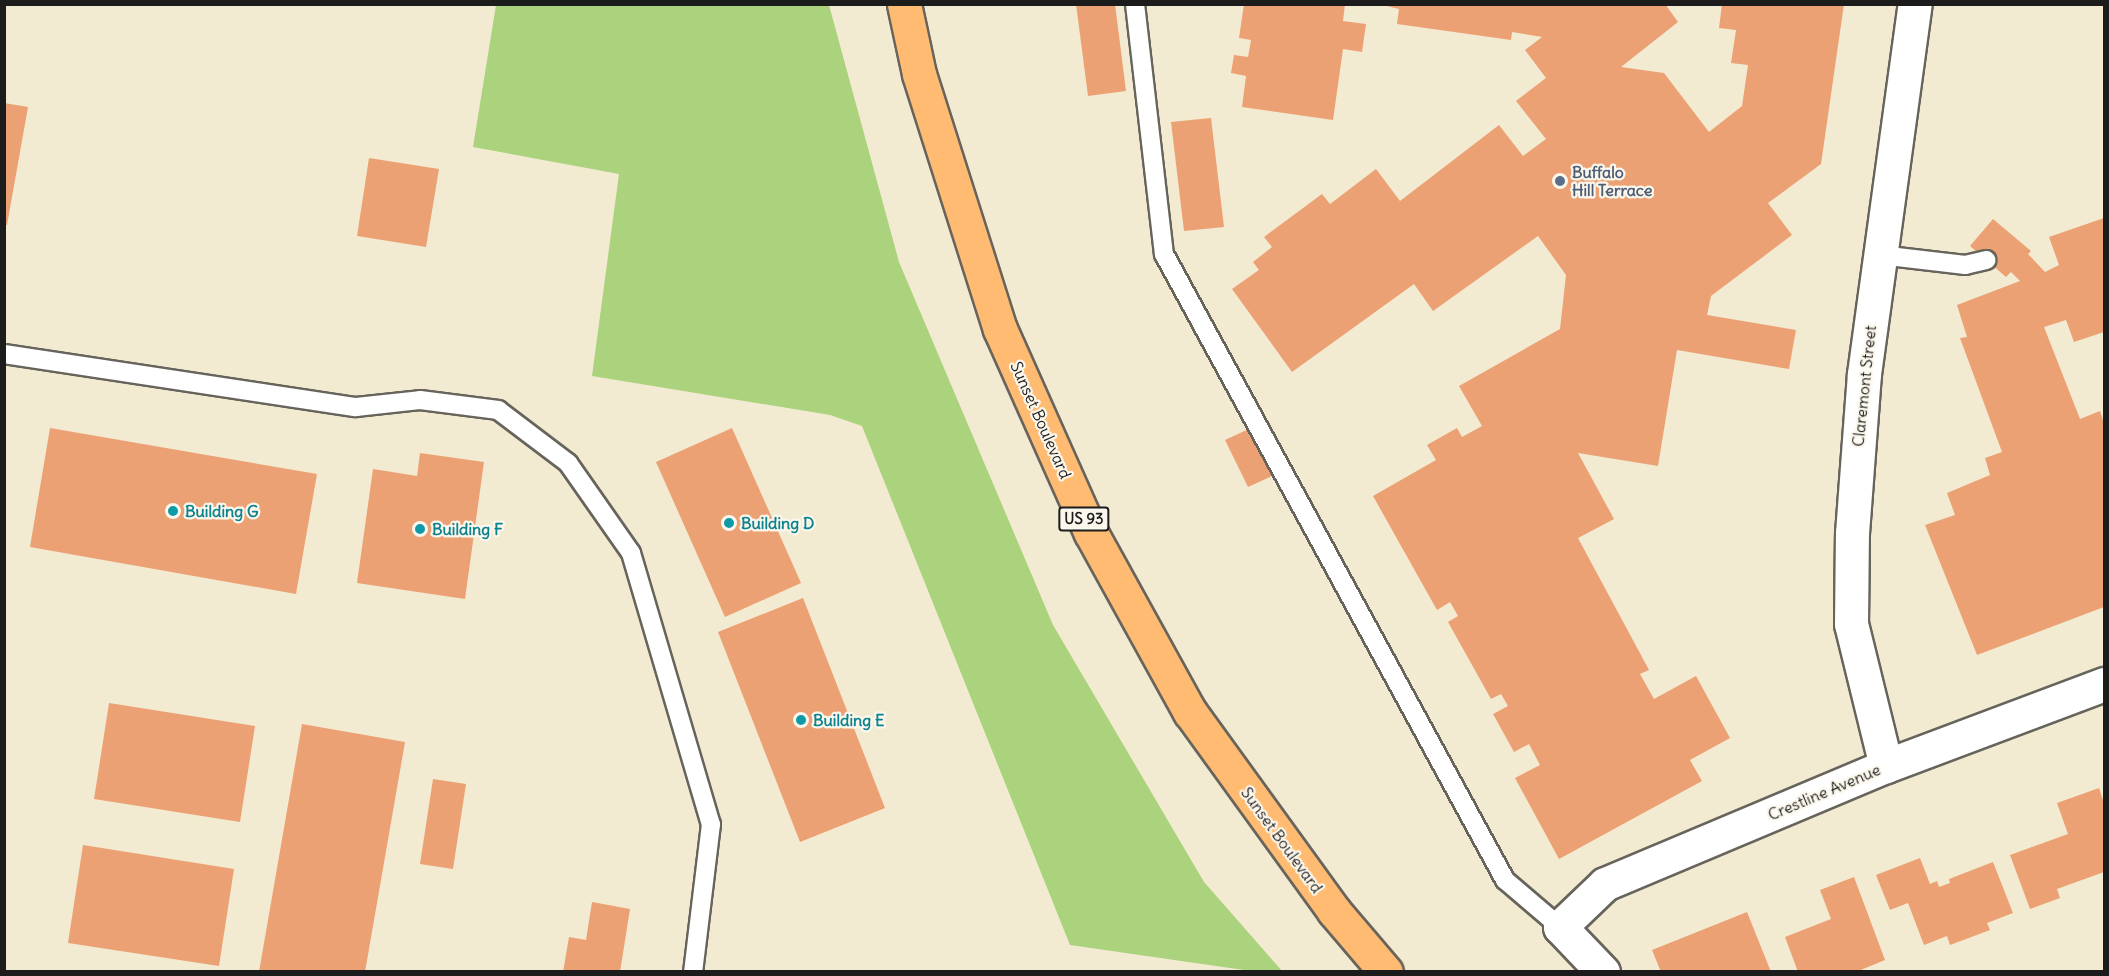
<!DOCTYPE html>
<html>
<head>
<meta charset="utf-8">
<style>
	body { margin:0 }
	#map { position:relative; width:2109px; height:976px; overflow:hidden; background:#f3ead2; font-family:Delius,sans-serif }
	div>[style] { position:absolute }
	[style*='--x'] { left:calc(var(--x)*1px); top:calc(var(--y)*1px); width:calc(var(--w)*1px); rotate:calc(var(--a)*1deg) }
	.green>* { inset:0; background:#abd27d }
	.building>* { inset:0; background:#eca174 }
	.roads { filter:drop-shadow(2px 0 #67645c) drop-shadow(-2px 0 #67645c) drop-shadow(0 2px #67645c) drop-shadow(0 -2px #67645c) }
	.lane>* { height:18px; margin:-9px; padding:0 9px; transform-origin:9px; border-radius:9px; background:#fff }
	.street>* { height:33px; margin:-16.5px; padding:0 16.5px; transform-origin:16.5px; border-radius:16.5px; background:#fff }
	.primary>* { height:33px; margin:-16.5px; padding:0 16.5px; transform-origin:16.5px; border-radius:16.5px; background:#ffbb71 }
	.dots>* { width:16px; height:16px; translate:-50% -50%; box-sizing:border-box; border:3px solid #fbf7ec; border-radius:50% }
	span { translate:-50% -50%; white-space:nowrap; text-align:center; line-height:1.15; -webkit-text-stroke:4.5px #fbf7ec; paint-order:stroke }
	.shield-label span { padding:2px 4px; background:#fbf7ec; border:2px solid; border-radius:4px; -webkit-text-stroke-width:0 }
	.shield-label { font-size:15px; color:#1c1c1c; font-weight:700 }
	.service-label { font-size:16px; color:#4e5e75; font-weight:700 }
	.left { translate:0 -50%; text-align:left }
	.street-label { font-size:16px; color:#1c1c1c }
	.culture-label { font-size:16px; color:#0d838f; font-weight:700 }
	.frame { position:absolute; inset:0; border:6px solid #1c1c1c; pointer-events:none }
</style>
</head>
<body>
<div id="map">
	<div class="green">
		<div style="clip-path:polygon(496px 5px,829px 5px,899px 262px,1053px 625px,1204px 882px,1282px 971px,1251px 971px,1070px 945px,862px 426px,830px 415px,592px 376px,619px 174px,473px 147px)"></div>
	</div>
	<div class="building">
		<div style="clip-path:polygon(1076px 4px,1115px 4px,1126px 91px,1088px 96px)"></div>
		<div style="clip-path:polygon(1244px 4px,1345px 4px,1343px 21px,1366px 24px,1362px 52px,1343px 49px,1333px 120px,1242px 107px,1246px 76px,1231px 73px,1234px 55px,1248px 57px,1251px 40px,1239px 38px)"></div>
		<div style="clip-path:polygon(1378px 4px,1665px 4px,1678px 22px,1621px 67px,1664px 73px,1709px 132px,1742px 106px,1748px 65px,1731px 63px,1736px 30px,1719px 28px,1722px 4px,1844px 4px,1821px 164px,1768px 203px,1792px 235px,1711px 296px,1707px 315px,1796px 330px,1789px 369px,1677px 350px,1658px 466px,1578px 453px,1614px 519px,1578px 538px,1649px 670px,1640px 674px,1654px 699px,1696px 676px,1730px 738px,1690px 760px,1702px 781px,1559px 859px,1515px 778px,1540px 765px,1529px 744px,1514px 752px,1493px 714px,1508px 706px,1501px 694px,1491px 699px,1448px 622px,1458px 616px,1450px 602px,1437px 610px,1373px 496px,1436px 460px,1427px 445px,1457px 428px,1462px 437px,1482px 426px,1459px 386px,1560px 329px,1566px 275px,1538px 236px,1433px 311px,1414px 284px,1292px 372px,1232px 289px,1259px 270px,1253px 262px,1272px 247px,1264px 237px,1322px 194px,1330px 204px,1376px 169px,1400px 201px,1499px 125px,1523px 156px,1546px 139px,1516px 101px,1546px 78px,1525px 50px,1542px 37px,1512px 32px,1511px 40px,1397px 24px,1399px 9px)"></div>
		<div style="clip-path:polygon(4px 103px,28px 107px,7px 225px,4px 225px)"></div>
		<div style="clip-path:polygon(1211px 118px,1224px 227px,1184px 231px,1171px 122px)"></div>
		<div style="clip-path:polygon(369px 158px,439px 169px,426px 247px,357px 236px)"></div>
		<div style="clip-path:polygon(2104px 218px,2104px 332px,2074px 342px,2066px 320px,2044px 327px,2080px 419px,2100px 411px,2104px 423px,2104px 607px,1977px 655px,1925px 525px,1955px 515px,1947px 493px,1990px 475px,1985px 458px,2002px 452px,1960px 338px,1967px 337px,1957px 305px,2020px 281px,2011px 272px,2006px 277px,1970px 246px,1993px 219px,2031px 251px,2028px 254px,2045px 272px,2059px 265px,2049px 237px)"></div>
		<div style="clip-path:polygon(50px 428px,317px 474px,296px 594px,30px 547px)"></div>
		<div style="clip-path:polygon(732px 428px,801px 583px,725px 617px,656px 462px)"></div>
		<div style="clip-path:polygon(1251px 428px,1274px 475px,1248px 487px,1225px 440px)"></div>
		<div style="clip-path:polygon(420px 453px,484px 462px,465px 599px,357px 583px,373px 469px,417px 476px)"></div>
		<div style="clip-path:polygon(803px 598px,885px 808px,800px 842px,718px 632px)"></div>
		<div style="clip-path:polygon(109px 703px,255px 726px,240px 822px,94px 799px)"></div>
		<div style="clip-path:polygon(302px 724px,405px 742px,365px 972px,259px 972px)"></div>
		<div style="clip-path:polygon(433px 779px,466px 784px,453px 869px,420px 864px)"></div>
		<div style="clip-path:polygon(2099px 788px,2104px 803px,2104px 872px,2057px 889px,2060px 898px,2030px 909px,2010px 855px,2068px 834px,2057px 803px)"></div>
		<div style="clip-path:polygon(83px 845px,234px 869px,219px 966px,68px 943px)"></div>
		<div style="clip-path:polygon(1920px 858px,1930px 884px,1937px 881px,1939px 887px,1950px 883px,1949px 879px,1993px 862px,2013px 913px,1987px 923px,1990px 930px,1950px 945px,1947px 936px,1924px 945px,1908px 903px,1890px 910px,1876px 875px)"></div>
		<div style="clip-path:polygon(1854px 877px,1885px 960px,1856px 972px,1798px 972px,1785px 937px,1831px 919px,1820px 890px)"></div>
		<div style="clip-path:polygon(592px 902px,630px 909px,620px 972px,563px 972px,569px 937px,586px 940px)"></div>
		<div style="clip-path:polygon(1747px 912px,1771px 972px,1661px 972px,1652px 950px)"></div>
	</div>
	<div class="roads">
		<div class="lane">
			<div style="--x:1135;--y:4;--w:252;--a:83.4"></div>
			<div style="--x:1164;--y:254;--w:713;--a:61.42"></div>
			<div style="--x:1505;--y:880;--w:72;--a:40.5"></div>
			<div style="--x:1880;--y:255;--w:86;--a:6.7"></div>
			<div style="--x:1965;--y:265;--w:22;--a:-13"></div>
			<div style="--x:4;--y:354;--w:356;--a:8.6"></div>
			<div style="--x:356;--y:407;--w:64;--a:-6.2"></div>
			<div style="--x:420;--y:400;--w:79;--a:7.3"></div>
			<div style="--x:498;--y:410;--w:88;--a:37.1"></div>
			<div style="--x:568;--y:463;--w:110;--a:55"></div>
			<div style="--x:631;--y:553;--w:283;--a:73.6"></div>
			<div style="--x:711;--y:824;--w:149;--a:96.9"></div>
		</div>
		<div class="street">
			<div style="--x:1886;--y:766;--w:146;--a:-103.8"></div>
			<div style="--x:1851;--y:624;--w:91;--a:-89.4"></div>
			<div style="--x:1852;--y:533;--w:159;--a:-85.7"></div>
			<div style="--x:1864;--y:374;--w:373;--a:-82.2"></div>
			<div style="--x:1603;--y:972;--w:62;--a:-133.7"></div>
			<div style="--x:1560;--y:927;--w:62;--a:-43.7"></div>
			<div style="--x:1605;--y:884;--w:305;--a:-22.8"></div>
			<div style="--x:1886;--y:766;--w:233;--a:-20.6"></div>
		</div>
		<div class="primary">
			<div style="--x:904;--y:4;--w:72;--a:77.9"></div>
			<div style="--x:919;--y:74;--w:268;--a:72.4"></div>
			<div style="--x:1000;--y:329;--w:223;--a:66"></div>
			<div style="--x:1091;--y:533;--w:205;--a:61.1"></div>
			<div style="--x:1190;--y:712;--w:246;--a:54.1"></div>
			<div style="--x:1334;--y:911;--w:80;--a:49.6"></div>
		</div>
	</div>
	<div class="dots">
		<div style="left:1560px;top:181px;background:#5c6f8a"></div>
		<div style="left:173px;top:511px;background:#0f9aa8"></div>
		<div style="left:729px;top:523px;background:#0f9aa8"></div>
		<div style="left:420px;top:529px;background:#0f9aa8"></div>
		<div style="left:801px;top:720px;background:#0f9aa8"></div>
	</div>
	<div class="shield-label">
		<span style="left:1084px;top:519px">US 93</span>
	</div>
	<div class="service-label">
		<span class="left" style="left:1572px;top:181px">Buffalo<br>Hill Terrace</span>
	</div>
	<div class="street-label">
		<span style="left:1864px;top:386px;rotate:-84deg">Claremont Street</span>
		<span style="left:1041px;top:420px;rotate:66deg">Sunset Boulevard</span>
		<span style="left:1824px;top:792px;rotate:-23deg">Crestline Avenue</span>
		<span style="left:1282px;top:840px;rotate:54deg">Sunset Boulevard</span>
	</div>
	<div class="culture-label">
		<span class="left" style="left:185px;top:511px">Building G</span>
		<span class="left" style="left:741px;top:523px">Building D</span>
		<span class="left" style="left:432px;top:529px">Building F</span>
		<span class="left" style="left:813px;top:720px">Building E</span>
	</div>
	<div class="frame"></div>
</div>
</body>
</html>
